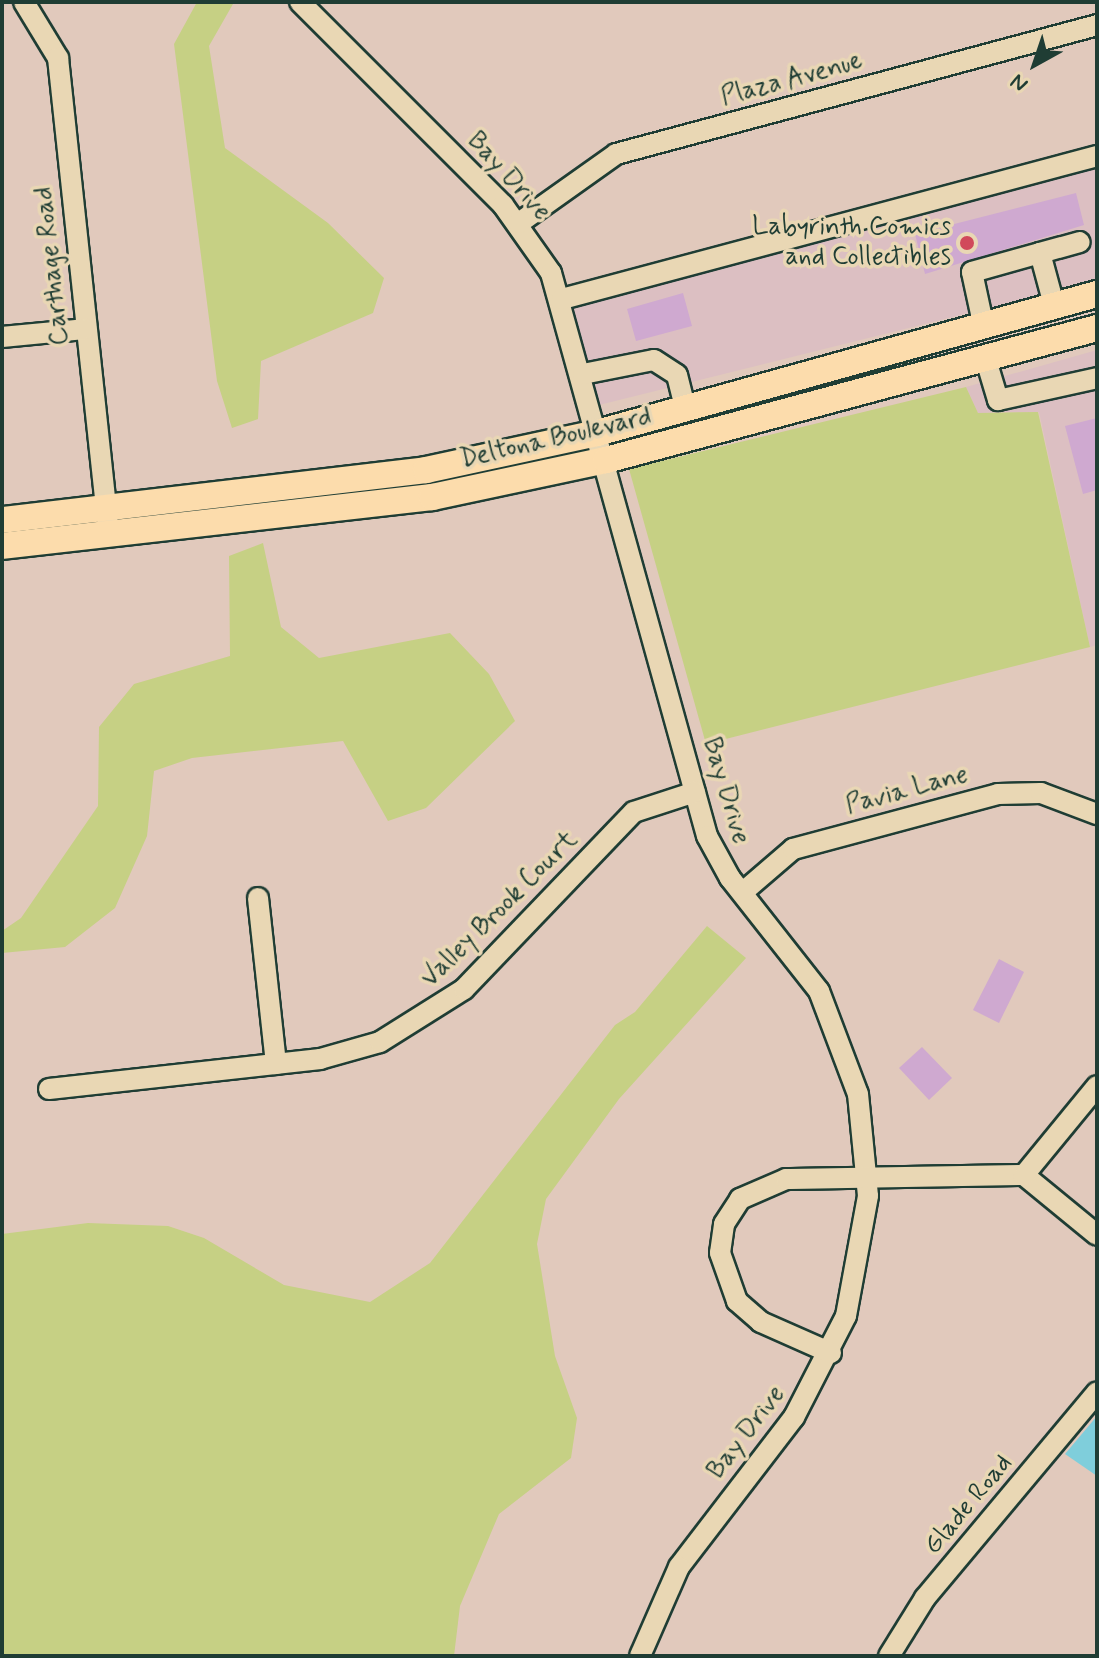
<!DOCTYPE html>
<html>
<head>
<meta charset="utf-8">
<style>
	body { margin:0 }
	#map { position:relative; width:1099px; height:1658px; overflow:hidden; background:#e1c9bc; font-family:Mynerve,sans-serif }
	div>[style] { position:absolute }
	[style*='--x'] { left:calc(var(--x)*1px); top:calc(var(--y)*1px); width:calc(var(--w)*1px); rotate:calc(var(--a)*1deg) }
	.built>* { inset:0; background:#dcbfc2 }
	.green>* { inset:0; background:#c6d084 }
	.water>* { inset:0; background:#7fcedb }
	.building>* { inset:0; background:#cfa9d0 }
	.roads { filter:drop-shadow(2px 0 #1f3d34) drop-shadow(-2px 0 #1f3d34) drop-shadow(0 2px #1f3d34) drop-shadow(0 -2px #1f3d34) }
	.minor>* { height:20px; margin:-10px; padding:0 10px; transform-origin:10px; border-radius:10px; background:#e9d7b4 }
	.major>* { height:26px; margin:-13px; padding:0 13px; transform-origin:13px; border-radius:13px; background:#fcdcac }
	.dots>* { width:22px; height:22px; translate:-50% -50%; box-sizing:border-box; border:4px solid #e9d7b4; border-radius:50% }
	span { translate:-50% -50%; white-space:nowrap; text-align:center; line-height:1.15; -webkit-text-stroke:7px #e9d7b4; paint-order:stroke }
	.street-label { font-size:26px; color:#1f3d34 }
	.poi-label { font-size:26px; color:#1f3d34 }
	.right { translate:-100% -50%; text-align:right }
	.frame { position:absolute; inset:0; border:4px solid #1f3d34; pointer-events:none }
	.north { position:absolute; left:995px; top:24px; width:80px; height:80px; -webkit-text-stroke:6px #e9d7b4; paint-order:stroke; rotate:220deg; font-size:22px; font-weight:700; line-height:32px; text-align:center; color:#1f3d34 }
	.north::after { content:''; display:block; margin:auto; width:28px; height:36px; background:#1f3d34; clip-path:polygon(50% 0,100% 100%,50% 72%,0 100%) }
</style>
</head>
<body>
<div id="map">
	<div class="built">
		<div style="clip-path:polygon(1097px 145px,1097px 281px,579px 410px,545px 295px)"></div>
		<div style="clip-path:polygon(1097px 350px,1097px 645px,1090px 647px,1039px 412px,978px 413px,966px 387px)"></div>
	</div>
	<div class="green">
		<div style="clip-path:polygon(197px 2px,233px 4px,209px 46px,225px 148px,328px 223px,384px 278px,373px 313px,261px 361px,258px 419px,232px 428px,217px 381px,174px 44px)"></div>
		<div style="clip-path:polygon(966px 387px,978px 413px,1038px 412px,1090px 647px,706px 744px,629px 469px)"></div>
		<div style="clip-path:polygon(263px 543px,281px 627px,319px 658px,450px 633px,489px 674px,515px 721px,426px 808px,388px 821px,343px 741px,192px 758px,154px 771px,147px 836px,115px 908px,65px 947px,2px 953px,2px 931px,21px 918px,98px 806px,99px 727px,134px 684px,230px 656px,229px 556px)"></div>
		<div style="clip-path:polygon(707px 926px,746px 958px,619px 1099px,546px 1199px,537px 1244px,555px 1356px,577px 1418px,571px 1458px,499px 1514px,460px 1606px,454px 1656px,2px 1656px,2px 1234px,88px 1223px,168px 1226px,204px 1238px,284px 1285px,370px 1302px,430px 1263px,615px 1025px,635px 1012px)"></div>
	</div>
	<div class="water">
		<div style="clip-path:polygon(1097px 1416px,1097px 1476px,1065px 1454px)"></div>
	</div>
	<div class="building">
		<div style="clip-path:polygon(1076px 193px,1084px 225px,925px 274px,915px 234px)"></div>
		<div style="clip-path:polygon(683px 293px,692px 326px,636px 341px,627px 309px)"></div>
		<div style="clip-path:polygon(1097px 418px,1097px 490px,1083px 494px,1065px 426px)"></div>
		<div style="clip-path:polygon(999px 959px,1024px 972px,999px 1023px,973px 1010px)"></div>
		<div style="clip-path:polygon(922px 1047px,952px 1078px,929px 1100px,899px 1068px)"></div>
	</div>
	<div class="roads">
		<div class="minor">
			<div style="--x:24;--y:2;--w:66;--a:58.7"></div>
			<div style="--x:58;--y:58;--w:480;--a:83.9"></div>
			<div style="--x:300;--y:2;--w:287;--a:45"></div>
			<div style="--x:503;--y:205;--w:83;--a:54.8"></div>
			<div style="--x:551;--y:273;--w:584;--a:74.51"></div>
			<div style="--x:707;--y:836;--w:48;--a:61.3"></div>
			<div style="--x:730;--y:878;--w:144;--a:51.8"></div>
			<div style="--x:819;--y:991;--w:110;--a:69.3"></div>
			<div style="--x:858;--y:1094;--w:102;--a:84.4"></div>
			<div style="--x:868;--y:1196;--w:122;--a:100.4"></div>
			<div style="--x:846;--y:1316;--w:114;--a:117.2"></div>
			<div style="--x:794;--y:1417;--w:189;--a:127.5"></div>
			<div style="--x:679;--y:1567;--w:97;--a:113.7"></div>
			<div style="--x:519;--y:223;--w:119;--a:-35.4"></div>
			<div style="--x:616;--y:154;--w:498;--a:-15"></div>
			<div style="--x:1040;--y:253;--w:41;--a:-15.4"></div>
			<div style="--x:562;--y:299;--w:554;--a:-14.96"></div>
			<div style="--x:983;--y:323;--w:52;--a:-102.2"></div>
			<div style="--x:972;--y:272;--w:71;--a:-15.6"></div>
			<div style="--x:1040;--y:253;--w:54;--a:74.9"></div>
			<div style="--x:2;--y:337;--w:83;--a:-5.5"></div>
			<div style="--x:986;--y:360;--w:42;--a:73.3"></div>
			<div style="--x:998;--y:400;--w:101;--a:-12.5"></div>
			<div style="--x:583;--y:374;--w:72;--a:-11.2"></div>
			<div style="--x:654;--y:360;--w:27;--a:33"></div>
			<div style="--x:677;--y:375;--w:33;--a:76"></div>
			<div style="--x:743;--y:892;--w:66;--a:-40.7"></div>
			<div style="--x:793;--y:849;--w:212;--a:-15"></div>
			<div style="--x:998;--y:794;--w:43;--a:-1.3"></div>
			<div style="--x:1041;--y:793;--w:60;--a:20.6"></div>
			<div style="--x:258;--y:898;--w:167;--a:83.8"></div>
			<div style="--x:49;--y:1089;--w:273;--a:-6.3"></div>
			<div style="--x:320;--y:1059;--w:62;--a:-15.8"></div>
			<div style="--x:380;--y:1042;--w:99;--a:-32.2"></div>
			<div style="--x:464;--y:989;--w:245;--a:-46.2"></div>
			<div style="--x:634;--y:812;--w:64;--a:-18.2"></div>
			<div style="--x:1024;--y:1175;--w:94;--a:39.4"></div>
			<div style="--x:831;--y:1353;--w:77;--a:-156.1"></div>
			<div style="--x:761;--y:1322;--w:32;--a:-139"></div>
			<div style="--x:737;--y:1301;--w:51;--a:-109.5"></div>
			<div style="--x:720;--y:1253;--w:29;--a:-82"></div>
			<div style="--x:724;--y:1224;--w:30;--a:-57"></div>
			<div style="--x:740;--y:1199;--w:50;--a:-23.5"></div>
			<div style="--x:786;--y:1179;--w:238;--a:-1"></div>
			<div style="--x:1024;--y:1175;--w:115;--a:-50.6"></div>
			<div style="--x:889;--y:1656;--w:68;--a:-58.2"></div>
			<div style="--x:925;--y:1598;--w:268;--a:-50.1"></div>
		</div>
		<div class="major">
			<div style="--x:2;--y:520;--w:427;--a:-6.7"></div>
			<div style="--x:426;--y:470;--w:175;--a:-12.2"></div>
			<div style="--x:597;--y:433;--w:519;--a:-15.54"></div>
			<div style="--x:2;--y:546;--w:433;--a:-6.5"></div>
			<div style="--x:432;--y:497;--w:178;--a:-12"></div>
			<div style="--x:606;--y:460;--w:508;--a:-15.05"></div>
		</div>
	</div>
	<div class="dots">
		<div style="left:967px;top:243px;background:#d1495b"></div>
	</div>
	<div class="street-label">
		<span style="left:792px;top:80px;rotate:-15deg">Plaza Avenue</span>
		<span style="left:508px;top:177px;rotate:47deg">Bay Drive</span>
		<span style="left:53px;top:266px;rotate:-96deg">Carthage Road</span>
		<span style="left:556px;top:439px;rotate:-13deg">Deltona Boulevard</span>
		<span style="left:725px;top:791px;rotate:73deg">Bay Drive</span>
		<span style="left:907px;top:791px;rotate:-15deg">Pavia Lane</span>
		<span style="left:500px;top:910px;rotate:-45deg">Valley Brook Court</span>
		<span style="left:747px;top:1433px;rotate:-53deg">Bay Drive</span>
		<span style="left:969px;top:1505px;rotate:-50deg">Glade Road</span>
	</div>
	<div class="poi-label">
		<span class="right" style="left:951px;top:243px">Labyrinth Comics<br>and Collectibles</span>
	</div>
	<div class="frame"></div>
	<div class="north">N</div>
</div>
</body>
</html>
